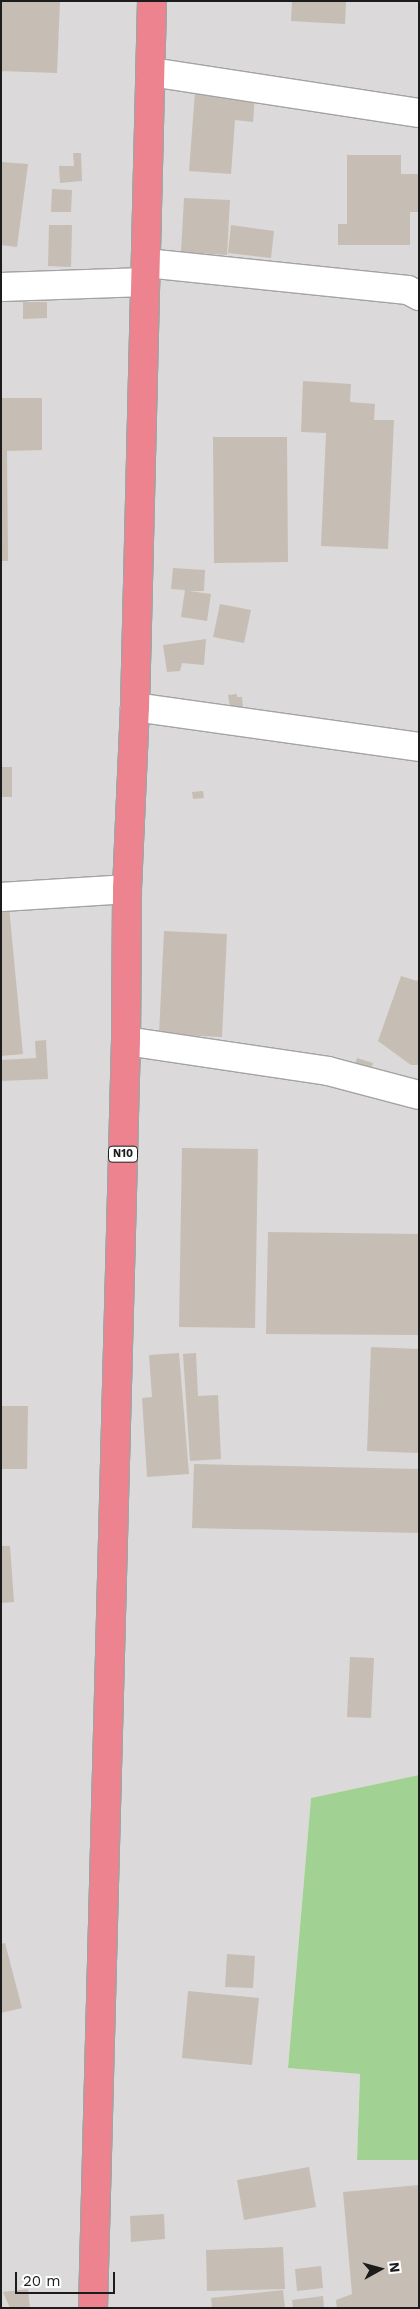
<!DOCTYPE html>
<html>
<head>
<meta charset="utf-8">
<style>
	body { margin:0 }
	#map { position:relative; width:420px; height:2309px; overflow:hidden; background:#efebe1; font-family:"Work Sans",sans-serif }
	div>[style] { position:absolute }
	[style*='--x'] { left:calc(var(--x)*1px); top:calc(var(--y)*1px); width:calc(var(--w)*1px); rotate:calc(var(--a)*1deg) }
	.residential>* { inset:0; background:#dbd9d9 }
	.forest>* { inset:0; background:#a1d193 }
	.building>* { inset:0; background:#c6beb4 }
	.roads { filter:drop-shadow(1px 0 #a3a3a3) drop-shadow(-1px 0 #a3a3a3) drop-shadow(0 1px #a3a3a3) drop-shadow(0 -1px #a3a3a3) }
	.minor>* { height:28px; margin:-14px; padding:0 14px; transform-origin:14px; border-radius:14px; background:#fff }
	.highway>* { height:28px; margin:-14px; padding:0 14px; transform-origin:14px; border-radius:14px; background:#ec838f }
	span { translate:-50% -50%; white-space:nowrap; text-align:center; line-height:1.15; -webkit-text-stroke:4px #fff; paint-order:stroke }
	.shield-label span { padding:1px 4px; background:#fff; border:1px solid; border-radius:4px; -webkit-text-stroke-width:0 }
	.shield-label { font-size:11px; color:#1c1c1c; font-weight:700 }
	.frame { position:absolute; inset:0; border:2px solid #1c1c1c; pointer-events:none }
	.north { position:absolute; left:355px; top:2244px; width:50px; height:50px; -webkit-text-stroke:4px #fff; paint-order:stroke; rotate:83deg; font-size:14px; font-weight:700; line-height:20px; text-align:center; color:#1c1c1c }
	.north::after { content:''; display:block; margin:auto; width:18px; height:22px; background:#1c1c1c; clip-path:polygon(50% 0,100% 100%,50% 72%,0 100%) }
	.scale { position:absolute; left:15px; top:2272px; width:100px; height:22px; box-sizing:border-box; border:2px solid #1c1c1c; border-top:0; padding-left:6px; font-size:15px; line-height:18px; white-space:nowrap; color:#1c1c1c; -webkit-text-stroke:4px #fff; paint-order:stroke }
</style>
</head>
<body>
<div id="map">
	<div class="residential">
		<div style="clip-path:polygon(1px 1px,419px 1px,419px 1775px,311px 1798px,288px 2068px,360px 2074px,357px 2159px,419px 2160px,419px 2308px,1px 2308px)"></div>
	</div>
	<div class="forest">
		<div style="clip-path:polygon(419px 1775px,419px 2160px,357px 2160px,360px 2074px,288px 2068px,311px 1798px)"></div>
	</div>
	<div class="building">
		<div style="clip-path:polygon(1px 1px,60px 1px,57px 73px,1px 71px)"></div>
		<div style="clip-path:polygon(292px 1px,346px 1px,345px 24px,291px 21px)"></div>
		<div style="clip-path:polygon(195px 92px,255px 96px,253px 122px,235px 120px,231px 174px,189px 171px)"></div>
		<div style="clip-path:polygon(73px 153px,81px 153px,82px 181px,60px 183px,59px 166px,74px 166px)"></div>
		<div style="clip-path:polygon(347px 155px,401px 155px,401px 174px,419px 174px,419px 212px,410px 212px,410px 245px,338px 245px,338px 224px,347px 224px)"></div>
		<div style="clip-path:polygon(1px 162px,28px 164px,17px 247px,1px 245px)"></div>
		<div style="clip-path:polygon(52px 189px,72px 190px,71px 212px,51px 212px)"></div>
		<div style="clip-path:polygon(184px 198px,230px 200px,227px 255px,181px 252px)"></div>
		<div style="clip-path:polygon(49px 225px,72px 225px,71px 267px,48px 266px)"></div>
		<div style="clip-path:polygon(231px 225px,274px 231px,271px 258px,228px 253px)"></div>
		<div style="clip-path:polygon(23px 302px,47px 302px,47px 318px,23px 319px)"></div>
		<div style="clip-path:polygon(303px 381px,351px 384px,350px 402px,375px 404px,374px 420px,394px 420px,388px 549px,321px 546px,326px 433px,301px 432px)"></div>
		<div style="clip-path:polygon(1px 398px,42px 398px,42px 450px,7px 451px,8px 561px,1px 561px)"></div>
		<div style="clip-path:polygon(213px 437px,287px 437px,288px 562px,214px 563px)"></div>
		<div style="clip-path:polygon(173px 568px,205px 570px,204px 591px,189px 591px,211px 594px,207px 621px,181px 617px,185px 590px,171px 589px)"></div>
		<div style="clip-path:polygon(220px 604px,251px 610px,244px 643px,213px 637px)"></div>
		<div style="clip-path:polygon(206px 639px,204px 665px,182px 663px,180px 671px,167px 672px,163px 645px)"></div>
		<div style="clip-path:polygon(237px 694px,237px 697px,242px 697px,243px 707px,230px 707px,228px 695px)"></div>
		<div style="clip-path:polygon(1px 767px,12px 767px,12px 797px,1px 797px)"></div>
		<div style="clip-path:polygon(203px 791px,204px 798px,193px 799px,192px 792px)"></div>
		<div style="clip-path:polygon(9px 907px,23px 1054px,1px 1056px,1px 908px)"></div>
		<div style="clip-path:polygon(164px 931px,227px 934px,222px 1037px,159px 1034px)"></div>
		<div style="clip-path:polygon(401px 976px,417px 981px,419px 977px,419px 1065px,411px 1065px,378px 1041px)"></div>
		<div style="clip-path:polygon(46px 1040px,48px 1079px,1px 1081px,1px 1060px,36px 1058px,35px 1041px)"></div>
		<div style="clip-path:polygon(357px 1058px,373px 1063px,367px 1080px,352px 1075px)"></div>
		<div style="clip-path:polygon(182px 1148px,258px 1149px,255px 1328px,179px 1327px)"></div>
		<div style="clip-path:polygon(268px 1232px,419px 1234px,419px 1335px,266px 1334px)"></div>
		<div style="clip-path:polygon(371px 1347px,419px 1349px,419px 1453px,367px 1451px)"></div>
		<div style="clip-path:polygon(179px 1353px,189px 1474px,147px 1477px,142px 1398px,152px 1397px,149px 1355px)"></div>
		<div style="clip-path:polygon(196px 1353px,198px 1396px,218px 1395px,221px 1459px,190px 1461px,183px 1354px)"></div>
		<div style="clip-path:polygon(1px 1406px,28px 1406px,27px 1469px,1px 1469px)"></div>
		<div style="clip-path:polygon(194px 1464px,419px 1469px,419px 1533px,192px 1528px)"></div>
		<div style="clip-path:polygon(1px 1546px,10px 1546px,14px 1602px,1px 1603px)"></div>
		<div style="clip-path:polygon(350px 1657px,374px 1658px,371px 1718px,347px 1717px)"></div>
		<div style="clip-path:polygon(5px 1943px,22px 2008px,1px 2013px,1px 1944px)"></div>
		<div style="clip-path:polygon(227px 1954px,255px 1956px,253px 1988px,225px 1987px)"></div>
		<div style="clip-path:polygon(188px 1991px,259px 1998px,252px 2065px,182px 2058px)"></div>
		<div style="clip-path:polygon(309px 2167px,316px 2207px,244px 2220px,237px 2180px)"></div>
		<div style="clip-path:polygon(419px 2185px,419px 2308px,337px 2308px,336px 2300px,352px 2294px,343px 2192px)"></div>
		<div style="clip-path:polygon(164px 2214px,165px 2239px,131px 2242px,130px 2216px)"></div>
		<div style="clip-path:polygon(283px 2247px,285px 2289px,207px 2291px,206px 2250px)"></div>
		<div style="clip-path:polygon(321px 2266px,323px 2288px,297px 2291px,295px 2269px)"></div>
		<div style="clip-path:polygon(28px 2289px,30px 2308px,10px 2308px,3px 2292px)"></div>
		<div style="clip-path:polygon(283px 2290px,285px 2308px,212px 2308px,211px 2298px)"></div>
		<div style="clip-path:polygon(323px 2296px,324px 2308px,293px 2308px,292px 2300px)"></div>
	</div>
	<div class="roads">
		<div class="minor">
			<div style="--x:151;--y:72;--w:271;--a:8.7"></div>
			<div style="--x:146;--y:263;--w:263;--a:5.9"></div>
			<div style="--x:408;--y:290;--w:13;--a:29"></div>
			<div style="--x:1;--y:287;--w:144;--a:-2"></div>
			<div style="--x:135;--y:707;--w:287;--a:8"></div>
			<div style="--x:1;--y:897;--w:126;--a:-3.6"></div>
			<div style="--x:126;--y:1041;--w:204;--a:8.4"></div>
			<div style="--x:328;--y:1071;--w:94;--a:14.8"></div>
		</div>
		<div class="highway">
			<div style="--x:93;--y:2308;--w:1267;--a:-88.51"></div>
			<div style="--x:126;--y:1041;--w:152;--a:-89.6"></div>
			<div style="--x:127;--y:889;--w:182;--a:-87.5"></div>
			<div style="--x:135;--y:707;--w:706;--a:-88.62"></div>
		</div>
	</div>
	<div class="shield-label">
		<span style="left:123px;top:1154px">N10</span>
	</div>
	<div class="frame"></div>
	<div class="north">N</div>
	<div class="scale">20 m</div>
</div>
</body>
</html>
